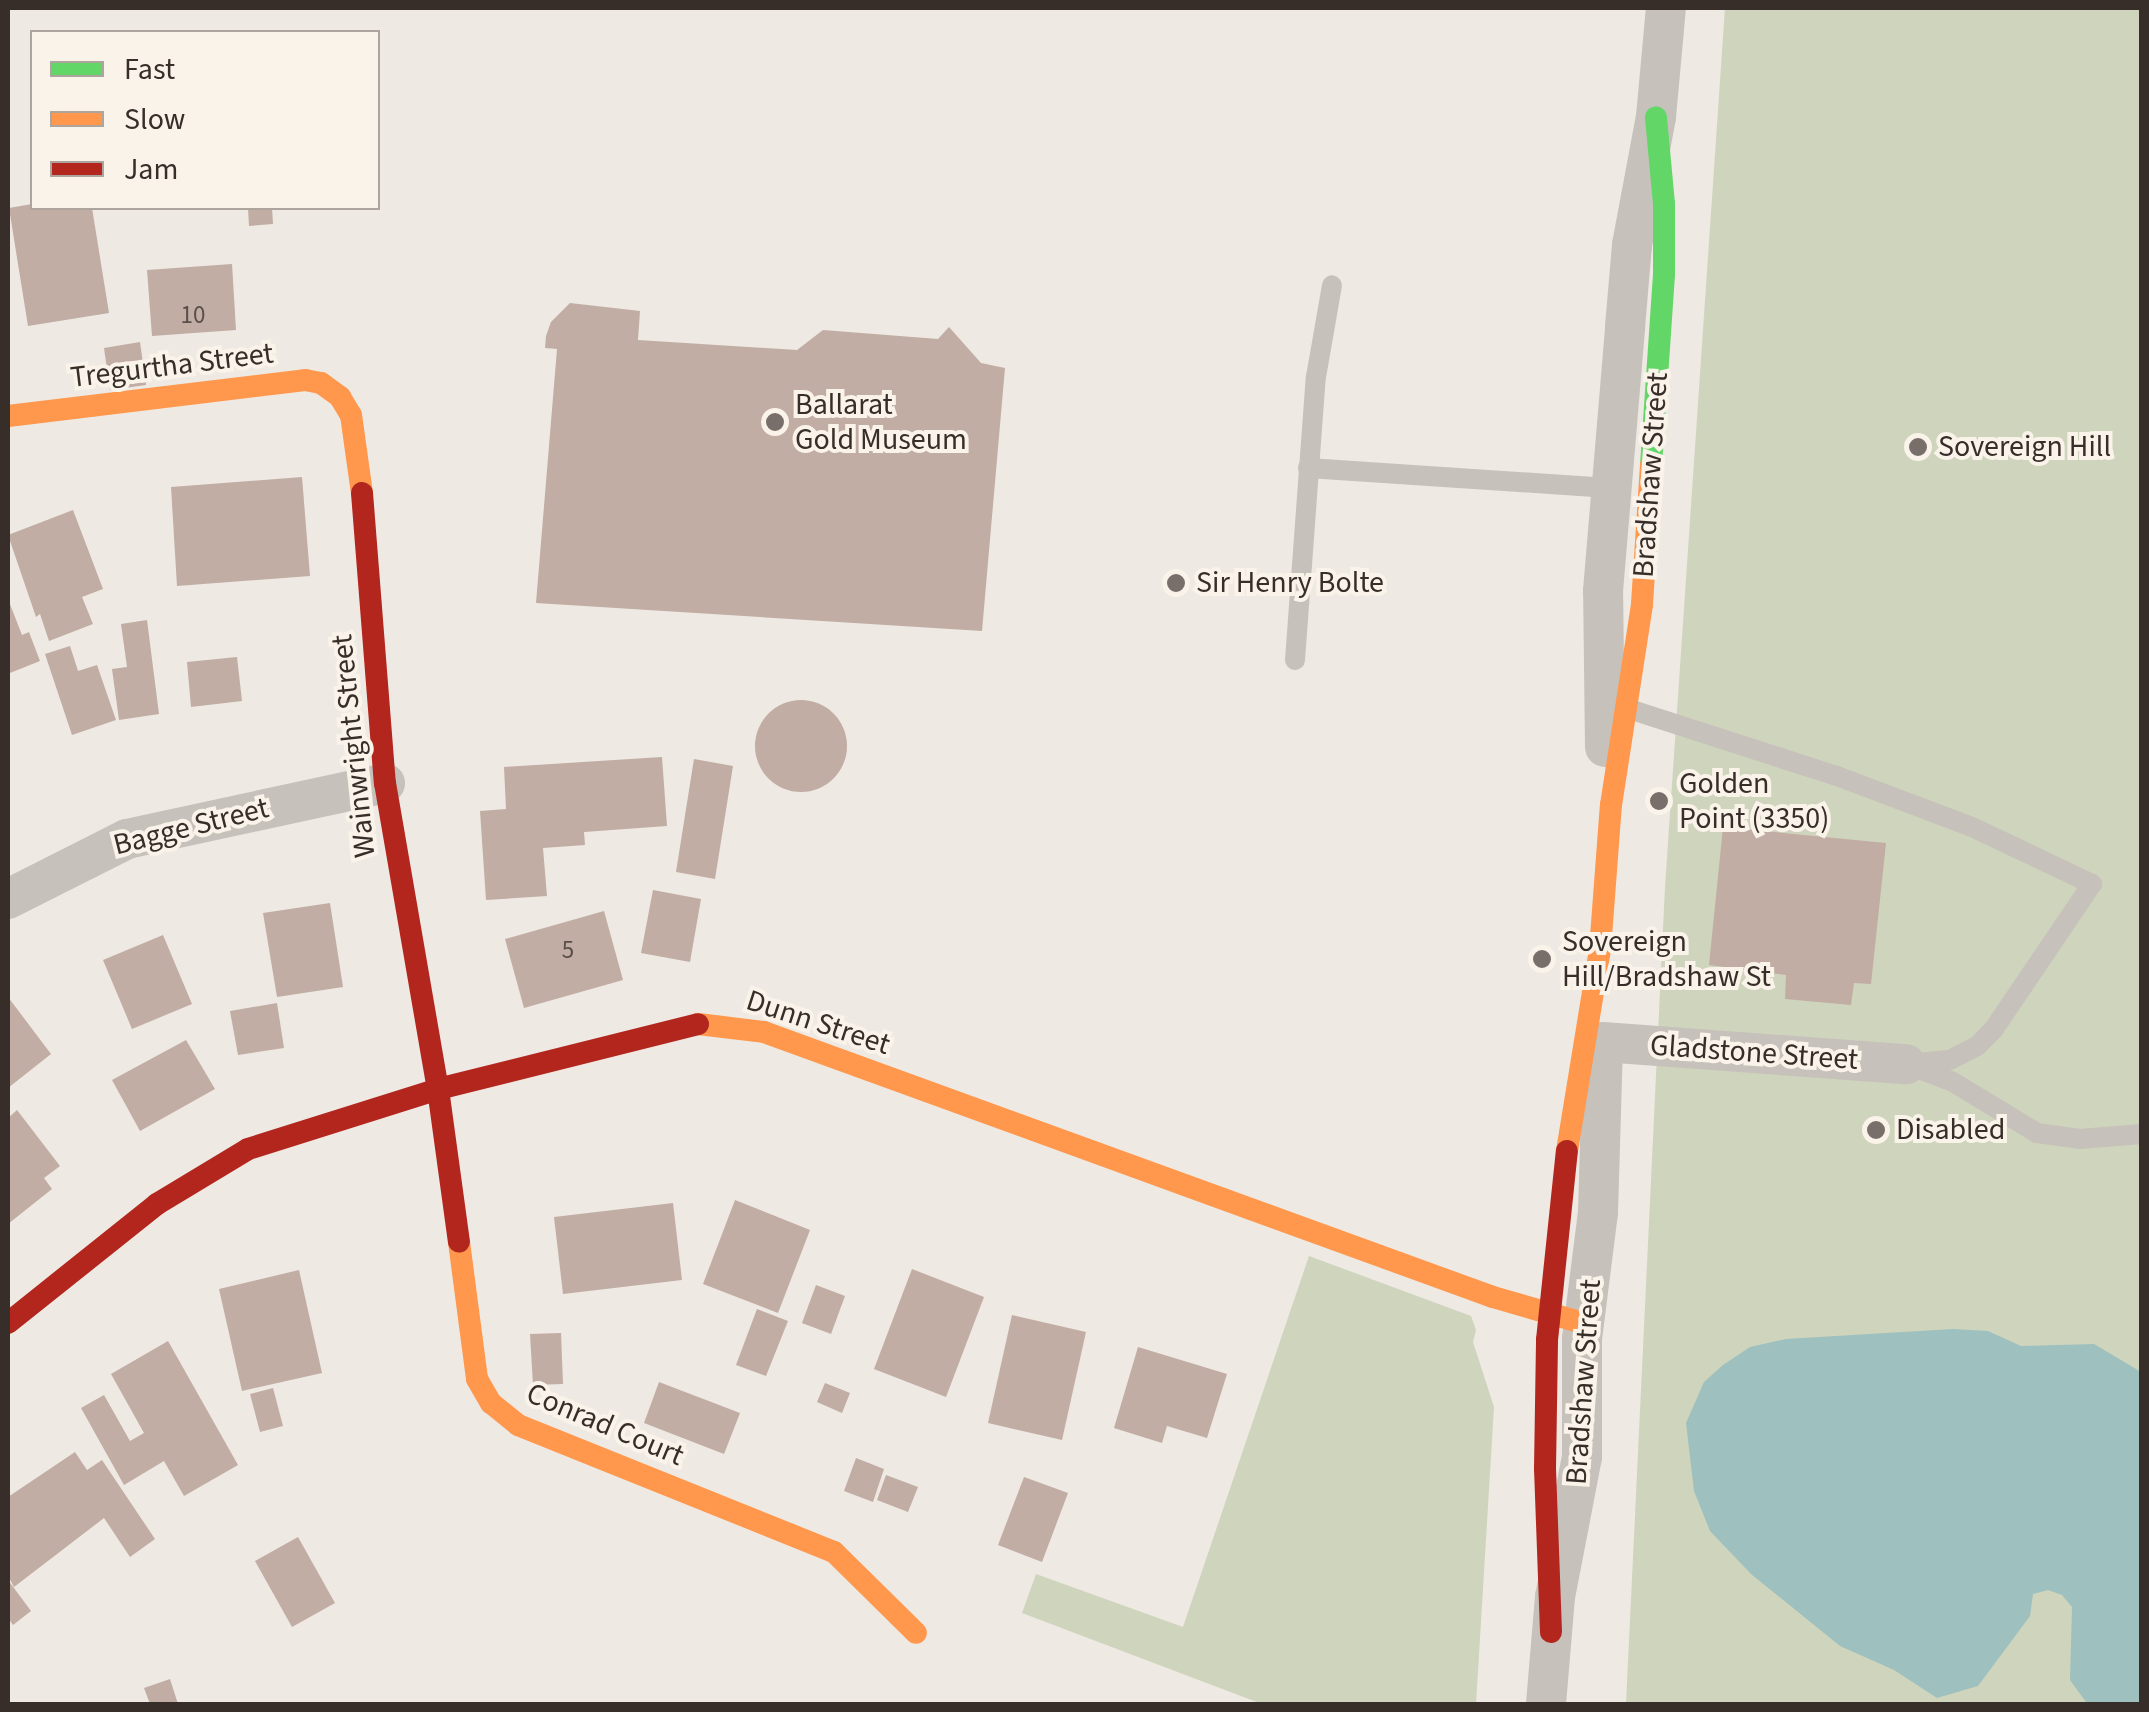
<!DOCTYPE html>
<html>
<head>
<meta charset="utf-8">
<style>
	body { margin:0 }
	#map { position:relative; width:2149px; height:1712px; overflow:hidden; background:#eee9e3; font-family:"Source Sans 3",sans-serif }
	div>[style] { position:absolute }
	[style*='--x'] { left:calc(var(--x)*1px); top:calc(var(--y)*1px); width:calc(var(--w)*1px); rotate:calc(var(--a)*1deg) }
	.green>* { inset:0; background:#cfd4bc }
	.water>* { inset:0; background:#9ec0bf }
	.building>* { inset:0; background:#c1ada4 }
	.round { border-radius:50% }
	.lane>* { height:20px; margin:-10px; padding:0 10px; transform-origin:10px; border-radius:10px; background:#c7c1bb }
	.street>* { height:40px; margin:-20px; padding:0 20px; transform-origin:20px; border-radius:20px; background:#c7c1bb }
	.fast>* { height:22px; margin:-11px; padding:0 11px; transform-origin:11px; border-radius:11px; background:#63d668 }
	.slow>* { height:22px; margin:-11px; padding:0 11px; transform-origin:11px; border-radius:11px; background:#ff974d }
	.jam>* { height:22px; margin:-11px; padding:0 11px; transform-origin:11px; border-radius:11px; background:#b3261e }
	.dots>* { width:28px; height:28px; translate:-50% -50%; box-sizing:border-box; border:5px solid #faf3ea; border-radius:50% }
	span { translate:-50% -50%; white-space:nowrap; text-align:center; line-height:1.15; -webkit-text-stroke:8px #faf3ea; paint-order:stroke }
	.number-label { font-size:25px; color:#5a4e48 }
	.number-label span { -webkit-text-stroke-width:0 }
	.street-label { font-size:30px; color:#382e29 }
	.poi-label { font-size:30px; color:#382e29 }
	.left { translate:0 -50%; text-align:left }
	.frame { position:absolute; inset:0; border:10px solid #382e29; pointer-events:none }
	.legend { position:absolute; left:30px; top:30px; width:350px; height:180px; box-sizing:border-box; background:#faf3ea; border:2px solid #aca49d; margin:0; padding:12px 18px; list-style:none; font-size:30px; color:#382e29 }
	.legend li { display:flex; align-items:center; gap:20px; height:50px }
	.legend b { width:50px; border:2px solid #aca49d }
</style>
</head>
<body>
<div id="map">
	<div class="green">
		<div style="clip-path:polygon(1725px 8px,2141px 8px,2141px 1704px,1626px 1704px,1665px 887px)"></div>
		<div style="clip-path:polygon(1309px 1256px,1471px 1316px,1476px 1330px,1473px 1342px,1494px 1407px,1476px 1704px,1262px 1704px,1022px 1613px,1036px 1574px,1183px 1627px)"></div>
	</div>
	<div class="water">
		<div style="clip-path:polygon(1953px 1329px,1988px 1331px,2021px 1346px,2094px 1344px,2141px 1372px,2141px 1704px,2086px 1702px,2070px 1680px,2072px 1607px,2062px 1595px,2048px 1590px,2033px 1594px,2030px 1616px,1978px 1686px,1937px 1698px,1894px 1670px,1840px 1646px,1751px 1574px,1710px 1531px,1694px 1491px,1686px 1423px,1704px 1382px,1723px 1365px,1750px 1347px,1786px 1339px)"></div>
	</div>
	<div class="building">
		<div style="clip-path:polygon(32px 204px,92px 208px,109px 313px,28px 326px,9px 208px)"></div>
		<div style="clip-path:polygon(248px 208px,272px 208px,273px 224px,249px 226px)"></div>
		<div style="clip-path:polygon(232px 264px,236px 330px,152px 336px,147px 270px)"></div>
		<div style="clip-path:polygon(570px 303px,640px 311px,638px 340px,797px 350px,823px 330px,938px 339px,949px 327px,981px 363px,1005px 368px,982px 631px,536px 603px,557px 349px,545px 348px,546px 336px,551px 322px)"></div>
		<div style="clip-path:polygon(140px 342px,146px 385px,110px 390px,104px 348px)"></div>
		<div style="clip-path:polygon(302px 477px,310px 576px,177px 586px,171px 487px)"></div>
		<div style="clip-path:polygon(73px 510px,103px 589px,82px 597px,93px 624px,49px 641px,40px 614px,36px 617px,8px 535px)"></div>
		<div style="clip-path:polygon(8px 599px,22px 635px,29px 632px,40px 661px,10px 673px)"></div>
		<div style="clip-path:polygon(147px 620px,159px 714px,119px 720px,112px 669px,127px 667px,121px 624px)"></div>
		<div style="clip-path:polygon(70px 646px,78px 671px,97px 665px,116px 720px,72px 735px,45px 654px)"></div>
		<div style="clip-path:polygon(237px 657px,242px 701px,191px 707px,187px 662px)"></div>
		<div class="round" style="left:755px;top:700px;width:92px;height:92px"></div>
		<div style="clip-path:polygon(662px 757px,667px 826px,584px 832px,585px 845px,543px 848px,547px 896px,486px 900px,480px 811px,506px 809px,504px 767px)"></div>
		<div style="clip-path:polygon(694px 759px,733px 766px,715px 879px,676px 872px)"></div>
		<div style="clip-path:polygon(1723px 827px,1886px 843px,1871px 984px,1854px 983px,1851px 1005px,1785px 999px,1786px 975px,1709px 965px)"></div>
		<div style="clip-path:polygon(653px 890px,701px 899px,690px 962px,641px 953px)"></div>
		<div style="clip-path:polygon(330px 903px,343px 987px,277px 997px,263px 913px)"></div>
		<div style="clip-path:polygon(604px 911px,623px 980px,524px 1008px,505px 939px)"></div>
		<div style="clip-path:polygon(163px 935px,192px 1004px,132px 1029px,103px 960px)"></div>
		<div style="clip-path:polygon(8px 997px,51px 1054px,8px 1088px)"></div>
		<div style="clip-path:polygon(277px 1003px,284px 1048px,238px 1055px,230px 1011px)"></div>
		<div style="clip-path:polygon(186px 1040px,215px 1089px,140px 1131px,112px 1080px)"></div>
		<div style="clip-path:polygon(17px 1110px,60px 1166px,44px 1178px,52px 1189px,8px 1224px,8px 1118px)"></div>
		<div style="clip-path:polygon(735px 1200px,810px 1230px,778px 1313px,703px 1284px)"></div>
		<div style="clip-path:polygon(673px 1203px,682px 1280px,563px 1294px,554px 1217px)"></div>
		<div style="clip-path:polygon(912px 1269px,984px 1297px,946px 1397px,874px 1369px)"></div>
		<div style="clip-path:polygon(299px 1270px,322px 1373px,242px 1391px,219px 1289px)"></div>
		<div style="clip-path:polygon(816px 1285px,845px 1296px,831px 1334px,802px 1323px)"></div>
		<div style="clip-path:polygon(757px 1309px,788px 1321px,766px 1376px,736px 1365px)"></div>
		<div style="clip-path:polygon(1012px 1315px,1086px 1332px,1062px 1440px,988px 1423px)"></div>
		<div style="clip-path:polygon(561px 1333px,563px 1384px,533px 1385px,530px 1334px)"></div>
		<div style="clip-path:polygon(168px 1341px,238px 1465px,184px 1496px,164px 1461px,124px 1485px,81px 1408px,104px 1395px,130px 1441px,144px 1433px,111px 1374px)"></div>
		<div style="clip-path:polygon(1138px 1347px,1227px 1374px,1207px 1438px,1167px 1426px,1162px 1443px,1114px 1428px)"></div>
		<div style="clip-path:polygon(659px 1382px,740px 1413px,724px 1454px,644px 1423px)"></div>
		<div style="clip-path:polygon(825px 1383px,850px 1393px,842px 1413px,817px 1402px)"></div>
		<div style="clip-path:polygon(273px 1388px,283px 1426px,260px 1432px,250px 1394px)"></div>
		<div style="clip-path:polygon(75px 1452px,87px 1470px,102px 1460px,155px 1539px,130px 1557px,104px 1518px,14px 1587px,8px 1576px,8px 1497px)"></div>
		<div style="clip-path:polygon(856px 1458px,884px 1469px,873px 1502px,844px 1491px)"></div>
		<div style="clip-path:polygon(886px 1475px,918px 1487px,908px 1512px,877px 1500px)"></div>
		<div style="clip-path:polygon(1024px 1477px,1068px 1493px,1042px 1562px,998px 1545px)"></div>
		<div style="clip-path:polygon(298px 1537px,335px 1603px,292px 1627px,255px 1561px)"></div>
		<div style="clip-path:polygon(8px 1580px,31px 1611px,13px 1625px,8px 1618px)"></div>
		<div style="clip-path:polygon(170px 1679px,178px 1704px,150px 1704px,144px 1688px)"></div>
	</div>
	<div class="lane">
		<div style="--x:1308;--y:468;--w:305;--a:3.8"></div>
		<div style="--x:1295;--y:660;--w:284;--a:-85.8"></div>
		<div style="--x:1316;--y:377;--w:93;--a:-80.1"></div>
		<div style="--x:1629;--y:709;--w:219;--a:17.9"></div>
		<div style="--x:1837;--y:776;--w:144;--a:20.7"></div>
		<div style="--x:1972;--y:827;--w:133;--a:25.4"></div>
		<div style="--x:2092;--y:884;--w:175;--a:124.1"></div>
		<div style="--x:1994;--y:1029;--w:24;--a:135"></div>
		<div style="--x:1977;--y:1046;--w:31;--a:153"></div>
		<div style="--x:1949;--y:1060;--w:43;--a:174.7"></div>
		<div style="--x:1906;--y:1064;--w:50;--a:21"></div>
		<div style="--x:1953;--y:1082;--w:98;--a:31.3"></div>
		<div style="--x:2037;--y:1133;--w:43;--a:7.9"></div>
		<div style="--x:2080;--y:1139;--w:62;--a:-4.6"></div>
	</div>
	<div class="street">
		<div style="--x:1605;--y:747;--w:156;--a:-90.7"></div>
		<div style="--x:1603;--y:591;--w:265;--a:-85.2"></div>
		<div style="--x:1625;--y:327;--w:82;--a:-85.1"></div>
		<div style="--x:1632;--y:245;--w:130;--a:-79.4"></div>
		<div style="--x:1656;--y:117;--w:109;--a:-84.8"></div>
		<div style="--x:8;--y:899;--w:133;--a:-26.8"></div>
		<div style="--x:127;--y:839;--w:264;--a:-12.2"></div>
		<div style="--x:1603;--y:1042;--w:304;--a:4.2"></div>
		<div style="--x:1546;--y:1704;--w:107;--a:-85.2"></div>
		<div style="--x:1555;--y:1597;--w:143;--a:-79.1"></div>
		<div style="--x:1582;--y:1457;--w:118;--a:-90"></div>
		<div style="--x:1582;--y:1339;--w:127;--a:-82.8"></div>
		<div style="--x:1598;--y:1213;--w:164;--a:-88.3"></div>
	</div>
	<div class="fast">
		<div style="--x:1651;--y:465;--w:192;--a:-86.1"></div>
		<div style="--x:1664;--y:273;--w:69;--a:-90"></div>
		<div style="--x:1664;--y:204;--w:87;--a:-95.3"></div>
	</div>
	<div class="slow">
		<div style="--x:8;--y:416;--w:299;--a:-6.9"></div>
		<div style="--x:305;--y:380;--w:16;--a:11"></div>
		<div style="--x:321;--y:383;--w:24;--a:36"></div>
		<div style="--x:340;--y:397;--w:21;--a:59"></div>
		<div style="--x:351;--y:415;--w:79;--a:82"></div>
		<div style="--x:698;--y:1024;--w:66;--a:6.9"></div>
		<div style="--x:764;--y:1032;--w:776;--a:19.98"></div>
		<div style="--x:1493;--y:1297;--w:94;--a:16.1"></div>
		<div style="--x:1567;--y:1151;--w:204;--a:-80.7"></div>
		<div style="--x:1600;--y:950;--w:145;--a:-85.7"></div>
		<div style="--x:1611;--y:805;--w:203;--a:-81.2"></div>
		<div style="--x:1642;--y:604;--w:139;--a:-86.3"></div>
		<div style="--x:459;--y:1242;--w:138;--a:82.5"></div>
		<div style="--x:477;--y:1379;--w:28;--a:60"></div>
		<div style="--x:491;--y:1403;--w:35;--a:39"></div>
		<div style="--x:518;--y:1425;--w:341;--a:21.9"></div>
		<div style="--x:834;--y:1552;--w:115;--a:44.6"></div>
	</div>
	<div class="jam">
		<div style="--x:362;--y:493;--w:291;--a:85.5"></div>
		<div style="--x:385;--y:783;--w:311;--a:80.2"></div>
		<div style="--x:438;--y:1089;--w:154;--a:82.2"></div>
		<div style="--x:8;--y:1323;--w:191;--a:-38.6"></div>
		<div style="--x:157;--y:1204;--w:106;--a:-31.1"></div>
		<div style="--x:248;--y:1149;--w:199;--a:-17.5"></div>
		<div style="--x:438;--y:1089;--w:268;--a:-14"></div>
		<div style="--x:1551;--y:1632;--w:163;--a:-92.1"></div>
		<div style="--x:1545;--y:1469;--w:129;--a:-89.1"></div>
		<div style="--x:1547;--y:1340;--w:190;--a:-84"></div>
	</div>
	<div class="dots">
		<div style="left:775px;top:422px;background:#786f6a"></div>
		<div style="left:1918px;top:447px;background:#786f6a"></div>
		<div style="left:1176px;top:583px;background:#786f6a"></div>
		<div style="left:1659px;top:801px;background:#786f6a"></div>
		<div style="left:1542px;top:959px;background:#786f6a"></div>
		<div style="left:1876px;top:1130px;background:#786f6a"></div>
	</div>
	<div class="number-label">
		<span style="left:193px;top:315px">10</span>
		<span style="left:568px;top:950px">5</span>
	</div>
	<div class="street-label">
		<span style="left:172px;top:366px;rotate:-7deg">Tregurtha Street</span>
		<span style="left:1651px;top:475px;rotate:-86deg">Bradshaw Street</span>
		<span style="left:354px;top:746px;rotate:-96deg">Wainwright Street</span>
		<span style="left:191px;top:827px;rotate:-14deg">Bagge Street</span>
		<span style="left:818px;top:1023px;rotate:18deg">Dunn Street</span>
		<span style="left:1754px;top:1053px;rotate:4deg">Gladstone Street</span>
		<span style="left:1584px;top:1382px;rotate:-86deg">Bradshaw Street</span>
		<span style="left:605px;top:1425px;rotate:23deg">Conrad Court</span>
	</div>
	<div class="poi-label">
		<span class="left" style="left:795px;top:422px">Ballarat<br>Gold Museum</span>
		<span class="left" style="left:1938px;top:447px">Sovereign Hill</span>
		<span class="left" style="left:1196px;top:583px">Sir Henry Bolte</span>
		<span class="left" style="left:1679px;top:801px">Golden<br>Point (3350)</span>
		<span class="left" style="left:1562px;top:959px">Sovereign<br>Hill/Bradshaw St</span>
		<span class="left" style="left:1896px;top:1130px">Disabled</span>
	</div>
	<div class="frame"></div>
	<ul class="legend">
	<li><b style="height:12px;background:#63d668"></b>Fast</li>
	<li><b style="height:12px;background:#ff974d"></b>Slow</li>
	<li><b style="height:12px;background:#b3261e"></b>Jam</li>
	</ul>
</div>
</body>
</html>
